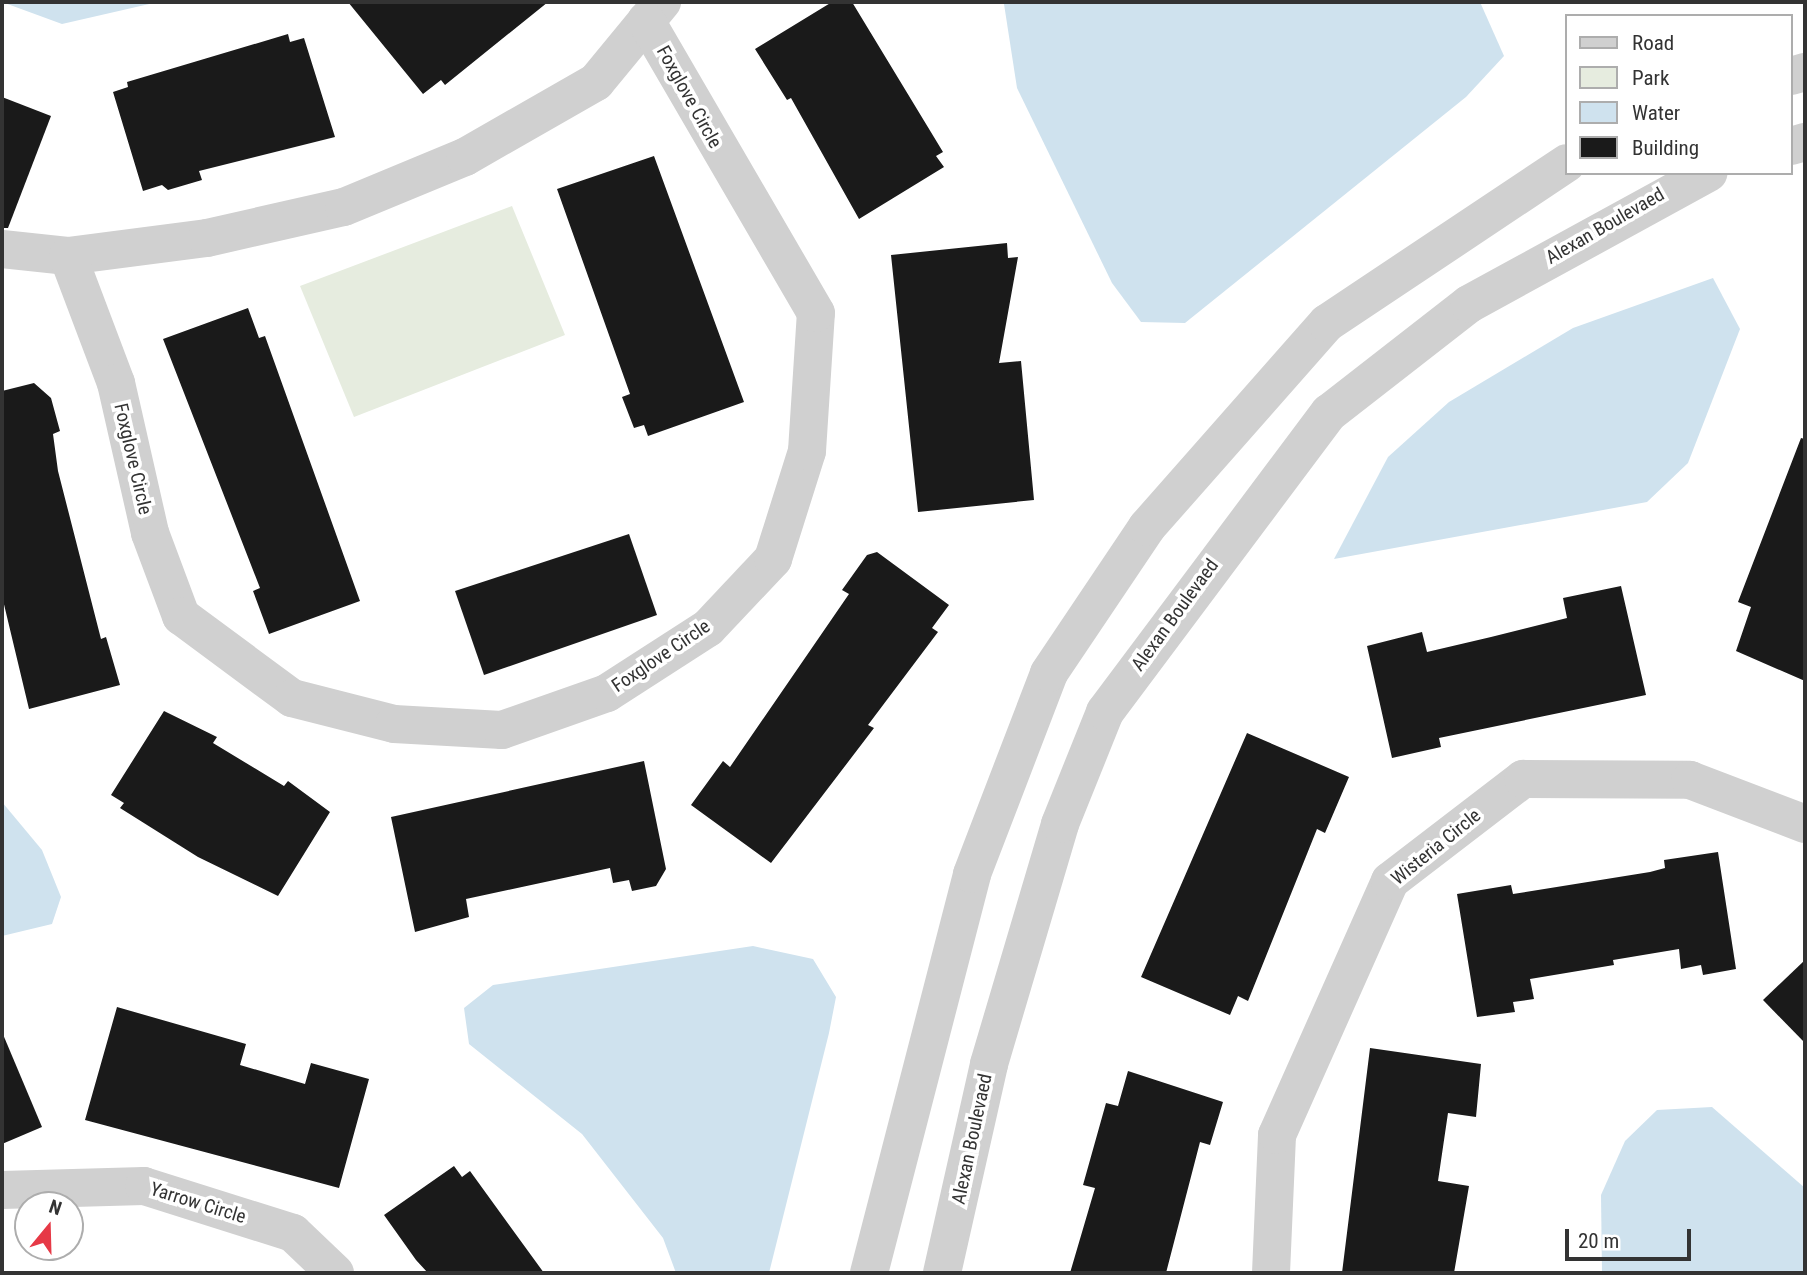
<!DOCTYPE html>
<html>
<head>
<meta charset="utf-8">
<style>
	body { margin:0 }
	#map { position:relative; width:1807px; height:1275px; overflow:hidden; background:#fff; font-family:"Roboto Condensed",sans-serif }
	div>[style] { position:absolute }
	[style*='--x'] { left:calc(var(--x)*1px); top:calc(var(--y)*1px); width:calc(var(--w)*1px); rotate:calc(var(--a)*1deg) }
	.green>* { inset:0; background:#e6ecdf }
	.water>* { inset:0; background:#cfe2ee }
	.building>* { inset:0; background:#1a1a1a }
	.minor>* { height:38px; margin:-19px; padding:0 19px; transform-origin:19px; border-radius:19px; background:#d0d0d0 }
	span { translate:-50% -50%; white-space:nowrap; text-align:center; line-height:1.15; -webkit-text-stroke:7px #fff; paint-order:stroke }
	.street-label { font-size:19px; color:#333 }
	.frame { position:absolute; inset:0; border:4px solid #333; pointer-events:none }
	.legend { position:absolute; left:1565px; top:14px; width:228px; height:161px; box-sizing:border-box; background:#fff; border:2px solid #adadad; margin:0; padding:9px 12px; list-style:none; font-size:21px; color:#333 }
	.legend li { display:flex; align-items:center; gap:14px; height:35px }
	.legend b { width:35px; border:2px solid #adadad }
	.north { position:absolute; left:14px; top:1191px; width:70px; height:70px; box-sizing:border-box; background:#fff; border:2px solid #adadad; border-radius:50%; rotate:19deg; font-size:19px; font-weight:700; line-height:28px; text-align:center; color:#333 }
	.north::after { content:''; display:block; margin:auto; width:24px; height:32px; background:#e63946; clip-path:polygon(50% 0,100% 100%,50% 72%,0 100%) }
	.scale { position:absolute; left:1565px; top:1229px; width:126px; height:32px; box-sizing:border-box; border:4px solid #333; border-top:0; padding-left:9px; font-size:21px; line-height:24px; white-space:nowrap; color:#333; -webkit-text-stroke:5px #fff; paint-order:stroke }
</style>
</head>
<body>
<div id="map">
	<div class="green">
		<div style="clip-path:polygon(512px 206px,565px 335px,354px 417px,300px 286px)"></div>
	</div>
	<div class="water">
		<div style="clip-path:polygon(2px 2px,158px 2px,62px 24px)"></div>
		<div style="clip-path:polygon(1480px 2px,1504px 56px,1466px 97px,1185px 323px,1141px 322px,1112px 283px,1017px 88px,1004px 4px)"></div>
		<div style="clip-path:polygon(1713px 278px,1740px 329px,1688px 463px,1647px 502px,1334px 559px,1388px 457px,1449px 402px,1573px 328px)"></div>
		<div style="clip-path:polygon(2px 802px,42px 850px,61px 897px,52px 924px,2px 936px)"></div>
		<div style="clip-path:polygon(753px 946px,813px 959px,836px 997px,829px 1033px,769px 1273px,676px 1273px,663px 1238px,582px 1134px,469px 1044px,464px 1008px,493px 985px)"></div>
		<div style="clip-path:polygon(1712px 1107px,1805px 1188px,1805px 1273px,1602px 1273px,1601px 1195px,1625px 1141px,1657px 1110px)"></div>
	</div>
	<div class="building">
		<div style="clip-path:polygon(348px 2px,548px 2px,445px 85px,441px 80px,423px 94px)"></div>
		<div style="clip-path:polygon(832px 2px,852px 2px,943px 152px,936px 156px,944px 167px,859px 219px,791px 98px,787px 100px,755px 49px)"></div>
		<div style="clip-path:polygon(288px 34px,290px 42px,304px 38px,335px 137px,199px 171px,202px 180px,168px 190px,162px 185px,143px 191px,113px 92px,128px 87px,127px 82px)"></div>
		<div style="clip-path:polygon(2px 97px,51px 116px,8px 228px,2px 228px)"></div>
		<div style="clip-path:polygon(654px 156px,744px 402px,648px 436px,644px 425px,634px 428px,622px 397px,630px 394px,557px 189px)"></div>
		<div style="clip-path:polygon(1007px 243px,1008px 258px,1018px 257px,999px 363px,1021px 361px,1034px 500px,918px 512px,891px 255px)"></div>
		<div style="clip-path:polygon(248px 308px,259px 338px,265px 336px,360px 601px,269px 634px,253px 591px,260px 588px,163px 339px)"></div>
		<div style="clip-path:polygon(34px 383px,51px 398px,60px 431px,53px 434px,58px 471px,101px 639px,106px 637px,120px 685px,29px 709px,2px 596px,2px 391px)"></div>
		<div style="clip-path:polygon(1801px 438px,1805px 439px,1805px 681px,1736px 651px,1751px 607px,1738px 602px)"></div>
		<div style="clip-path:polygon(629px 534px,657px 615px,484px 675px,455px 591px)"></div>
		<div style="clip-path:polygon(877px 552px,949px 605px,932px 628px,938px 632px,868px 725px,874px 728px,771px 863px,691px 805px,723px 761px,730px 767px,849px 594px,842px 590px,867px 555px)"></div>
		<div style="clip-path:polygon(1621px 586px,1646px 695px,1439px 738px,1441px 747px,1392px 758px,1367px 646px,1422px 632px,1427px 652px,1491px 637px,1567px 618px,1563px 598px)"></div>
		<div style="clip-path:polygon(164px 711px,217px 737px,213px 743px,284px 786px,288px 781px,330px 812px,278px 896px,198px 857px,120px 808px,124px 803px,111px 795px)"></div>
		<div style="clip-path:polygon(1247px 733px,1349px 777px,1325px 833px,1317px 829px,1248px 1001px,1238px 996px,1230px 1015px,1141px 977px)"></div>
		<div style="clip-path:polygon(644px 761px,666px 869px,656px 886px,632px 891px,629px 880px,613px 883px,610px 868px,466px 899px,469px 917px,415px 932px,391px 817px)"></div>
		<div style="clip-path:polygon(1718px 852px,1736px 969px,1703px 975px,1701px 965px,1681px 969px,1679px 949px,1613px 960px,1614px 965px,1530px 979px,1534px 999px,1513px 1002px,1515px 1012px,1477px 1017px,1457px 894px,1511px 885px,1513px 894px,1650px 872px,1665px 868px,1664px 860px)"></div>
		<div style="clip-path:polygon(1805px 960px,1805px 1043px,1763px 1000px)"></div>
		<div style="clip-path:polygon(117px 1007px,246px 1044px,240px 1065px,305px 1084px,311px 1063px,369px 1079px,339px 1188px,85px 1120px)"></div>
		<div style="clip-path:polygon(2px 1032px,42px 1127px,2px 1144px)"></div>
		<div style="clip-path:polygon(1370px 1048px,1481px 1064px,1476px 1117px,1448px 1113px,1438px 1181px,1469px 1186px,1454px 1273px,1342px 1273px)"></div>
		<div style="clip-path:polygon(1128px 1071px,1223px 1102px,1210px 1145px,1200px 1142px,1166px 1273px,1070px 1273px,1095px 1188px,1083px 1185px,1106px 1103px,1118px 1106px)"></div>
		<div style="clip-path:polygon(454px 1166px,462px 1177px,470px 1171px,544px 1273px,428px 1273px,416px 1260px,384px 1215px)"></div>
	</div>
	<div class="minor">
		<div style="--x:1791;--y:76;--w:15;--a:-16"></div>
		<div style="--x:1791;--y:146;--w:15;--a:-16"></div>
		<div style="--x:2;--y:249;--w:66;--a:6.1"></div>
		<div style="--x:68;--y:256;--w:140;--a:-7.4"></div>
		<div style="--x:207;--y:238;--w:140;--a:-12.8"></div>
		<div style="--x:344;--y:207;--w:131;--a:-22.5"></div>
		<div style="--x:465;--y:157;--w:151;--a:-29.8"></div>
		<div style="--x:596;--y:82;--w:104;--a:-50.5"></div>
		<div style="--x:68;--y:256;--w:136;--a:69.3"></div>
		<div style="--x:116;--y:383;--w:154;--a:77.2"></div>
		<div style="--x:150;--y:533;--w:89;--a:69.5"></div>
		<div style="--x:181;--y:616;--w:138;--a:36.5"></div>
		<div style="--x:292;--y:698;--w:105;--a:14.3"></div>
		<div style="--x:394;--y:724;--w:108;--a:3.2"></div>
		<div style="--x:502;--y:730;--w:111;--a:-19.4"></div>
		<div style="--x:607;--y:693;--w:120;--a:-32.8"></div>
		<div style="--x:708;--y:628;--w:95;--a:-46.7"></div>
		<div style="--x:773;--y:559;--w:113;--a:-72.5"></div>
		<div style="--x:807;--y:451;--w:138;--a:-86.3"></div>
		<div style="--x:816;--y:313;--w:338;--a:-120.2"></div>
		<div style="--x:2;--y:1190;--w:142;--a:-1.6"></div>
		<div style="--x:144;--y:1186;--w:156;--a:17.5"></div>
		<div style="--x:293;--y:1233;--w:58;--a:43.6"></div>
		<div style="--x:869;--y:1273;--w:412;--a:-75.5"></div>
		<div style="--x:972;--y:874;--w:215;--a:-69"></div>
		<div style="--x:1049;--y:673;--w:176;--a:-56.1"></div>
		<div style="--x:1147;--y:527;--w:272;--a:-48.6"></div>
		<div style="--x:1327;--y:323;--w:288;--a:-33.7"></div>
		<div style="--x:942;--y:1273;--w:214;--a:-77.3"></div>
		<div style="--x:989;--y:1064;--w:250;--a:-73.5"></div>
		<div style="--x:1060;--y:824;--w:121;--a:-68.1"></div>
		<div style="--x:1105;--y:712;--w:374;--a:-53.2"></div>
		<div style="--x:1329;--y:413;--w:177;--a:-37.9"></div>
		<div style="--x:1469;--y:304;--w:273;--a:-28.7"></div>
		<div style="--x:1271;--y:1273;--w:138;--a:-87.5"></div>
		<div style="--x:1277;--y:1135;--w:278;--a:-66"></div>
		<div style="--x:1390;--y:881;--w:168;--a:-37.5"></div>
		<div style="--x:1523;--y:779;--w:167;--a:0.3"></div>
		<div style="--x:1690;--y:780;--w:123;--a:20.9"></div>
	</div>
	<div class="street-label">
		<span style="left:689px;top:97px;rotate:61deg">Foxglove Circle</span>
		<span style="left:1605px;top:226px;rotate:-30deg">Alexan Boulevaed</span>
		<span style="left:133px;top:459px;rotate:77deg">Foxglove Circle</span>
		<span style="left:1175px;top:615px;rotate:-54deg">Alexan Boulevaed</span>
		<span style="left:661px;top:656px;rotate:-34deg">Foxglove Circle</span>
		<span style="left:1436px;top:847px;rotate:-39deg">Wisteria Circle</span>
		<span style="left:972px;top:1139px;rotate:-78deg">Alexan Boulevaed</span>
		<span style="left:198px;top:1203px;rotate:17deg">Yarrow Circle</span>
	</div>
	<div class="frame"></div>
	<ul class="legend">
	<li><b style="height:9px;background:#d0d0d0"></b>Road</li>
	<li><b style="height:19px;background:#e6ecdf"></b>Park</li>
	<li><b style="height:19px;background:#cfe2ee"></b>Water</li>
	<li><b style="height:19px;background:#1a1a1a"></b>Building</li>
	</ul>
	<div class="north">N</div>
	<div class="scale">20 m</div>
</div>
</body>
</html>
